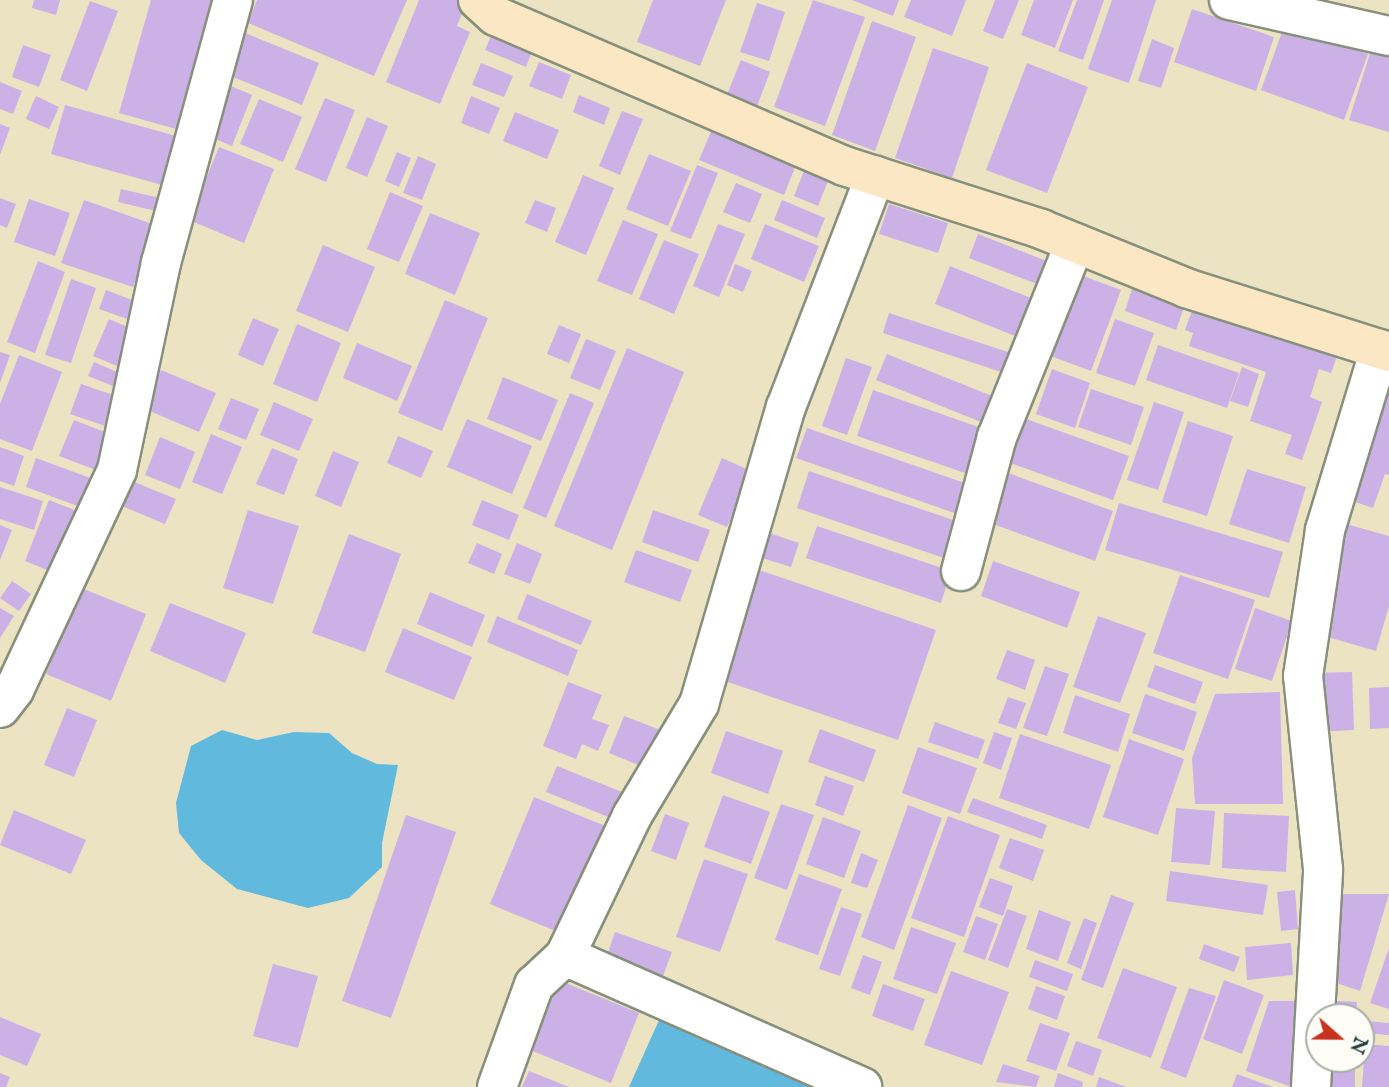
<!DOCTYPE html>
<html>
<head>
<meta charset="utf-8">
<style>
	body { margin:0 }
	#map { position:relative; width:1389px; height:1087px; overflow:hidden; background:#ece3c3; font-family:"IM FELL English",serif }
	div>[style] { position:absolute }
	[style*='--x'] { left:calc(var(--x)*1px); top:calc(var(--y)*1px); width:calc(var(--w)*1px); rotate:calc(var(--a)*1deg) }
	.water>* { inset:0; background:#61b9de }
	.building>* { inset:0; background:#ccb1e6 }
	.roads { filter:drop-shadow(2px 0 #86907c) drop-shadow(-2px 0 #86907c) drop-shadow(0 2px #86907c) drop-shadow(0 -2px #86907c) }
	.street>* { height:38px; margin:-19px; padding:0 19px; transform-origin:19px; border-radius:19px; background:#fff }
	.secondary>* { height:38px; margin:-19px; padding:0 19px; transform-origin:19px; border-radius:19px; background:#fbe7c3 }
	span { translate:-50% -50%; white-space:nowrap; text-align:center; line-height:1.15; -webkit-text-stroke:6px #fdfcf7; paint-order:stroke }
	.north { position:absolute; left:1305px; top:1003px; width:70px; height:70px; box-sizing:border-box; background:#fdfcf7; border:2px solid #a4b0a9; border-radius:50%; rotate:111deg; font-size:19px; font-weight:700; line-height:28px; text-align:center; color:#1f3d34 }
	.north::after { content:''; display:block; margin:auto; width:24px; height:32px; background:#c8321e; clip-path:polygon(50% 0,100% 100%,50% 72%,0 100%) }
</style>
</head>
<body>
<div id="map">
	<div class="water">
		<div style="clip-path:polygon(222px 730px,257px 740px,294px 732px,329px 733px,352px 753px,377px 764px,398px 765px,382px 843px,382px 867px,349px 898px,308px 908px,237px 889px,201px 860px,179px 833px,176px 803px,191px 746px)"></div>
		<div style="clip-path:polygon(660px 1018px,826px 1087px,629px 1087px)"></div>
	</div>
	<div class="building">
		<div style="clip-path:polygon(34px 0,60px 0,56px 15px,32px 8px)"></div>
		<div style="clip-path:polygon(151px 0,212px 0,176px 129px,119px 113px)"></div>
		<div style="clip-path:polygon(257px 0,407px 0,374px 76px,248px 23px)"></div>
		<div style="clip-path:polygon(419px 0,467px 0,457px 26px,470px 32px,440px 104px,386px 82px)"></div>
		<div style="clip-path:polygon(653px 0,726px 0,700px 66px,637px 42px)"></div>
		<div style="clip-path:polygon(813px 0,865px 17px,825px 126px,774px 107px)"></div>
		<div style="clip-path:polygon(852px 0,899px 0,893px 16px)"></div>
		<div style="clip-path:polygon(911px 0,966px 0,952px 36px,904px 17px)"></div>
		<div style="clip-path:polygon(995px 0,1019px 0,1003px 39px,983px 31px)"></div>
		<div style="clip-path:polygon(1034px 0,1073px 0,1055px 48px,1021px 35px)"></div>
		<div style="clip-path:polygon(1077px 0,1104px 0,1083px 60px,1058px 51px)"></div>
		<div style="clip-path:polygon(1112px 0,1156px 0,1129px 83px,1088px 69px)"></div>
		<div style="clip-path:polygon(90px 1px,118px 11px,87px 91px,60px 80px)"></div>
		<div style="clip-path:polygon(757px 3px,785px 12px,769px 61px,740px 52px)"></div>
		<div style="clip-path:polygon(1192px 9px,1274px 37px,1256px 91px,1174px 62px)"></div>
		<div style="clip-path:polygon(872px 21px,916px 37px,875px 151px,832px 135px)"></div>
		<div style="clip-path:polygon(496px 24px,536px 41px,526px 67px,485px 50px)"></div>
		<div style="clip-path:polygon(1285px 24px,1368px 54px,1344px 120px,1261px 90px)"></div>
		<div style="clip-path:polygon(245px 33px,319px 63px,302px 105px,228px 75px)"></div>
		<div style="clip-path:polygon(1152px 39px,1174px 48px,1161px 88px,1138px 81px)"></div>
		<div style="clip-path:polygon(23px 45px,51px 55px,39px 87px,12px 77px)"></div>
		<div style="clip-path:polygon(933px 48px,989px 67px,952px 178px,895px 158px)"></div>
		<div style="clip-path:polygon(1371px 50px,1389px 56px,1389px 132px,1349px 120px)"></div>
		<div style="clip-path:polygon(741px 60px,770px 72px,756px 109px,726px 97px)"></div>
		<div style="clip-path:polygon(539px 62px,571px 75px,562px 99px,529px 86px)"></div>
		<div style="clip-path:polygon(481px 63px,513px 76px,504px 97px,472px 85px)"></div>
		<div style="clip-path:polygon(1027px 63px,1088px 87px,1047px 193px,986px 170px)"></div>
		<div style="clip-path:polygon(0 82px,22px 91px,13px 114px,0 109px)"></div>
		<div style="clip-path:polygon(224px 83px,252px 95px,232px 146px,203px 134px)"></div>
		<div style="clip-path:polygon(579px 95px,610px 108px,604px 125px,573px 112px)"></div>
		<div style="clip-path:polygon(36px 96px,59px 107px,49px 129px,26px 119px)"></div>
		<div style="clip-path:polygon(471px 96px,500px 108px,489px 134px,461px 123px)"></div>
		<div style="clip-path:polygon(325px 98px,355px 110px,326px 182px,295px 169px)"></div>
		<div style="clip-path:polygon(259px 99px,302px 117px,283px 162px,240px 144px)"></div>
		<div style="clip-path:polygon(65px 105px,176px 136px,162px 185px,51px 154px)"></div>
		<div style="clip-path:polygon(622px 111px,643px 119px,620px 175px,599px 166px)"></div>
		<div style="clip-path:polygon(515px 112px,559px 130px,547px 159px,503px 141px)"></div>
		<div style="clip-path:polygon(367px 117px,388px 126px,367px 177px,346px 168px)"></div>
		<div style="clip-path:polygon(716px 120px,800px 155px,784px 195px,699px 160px)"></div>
		<div style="clip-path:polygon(0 124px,10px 128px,0 155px)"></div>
		<div style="clip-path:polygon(219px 147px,274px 169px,244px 243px,189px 220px)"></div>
		<div style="clip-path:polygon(397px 152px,411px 158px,399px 187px,385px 181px)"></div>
		<div style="clip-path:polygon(649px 154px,691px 171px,668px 226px,626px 209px)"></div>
		<div style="clip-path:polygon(418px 156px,436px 164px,422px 200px,403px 193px)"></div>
		<div style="clip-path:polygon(808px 161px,832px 171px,818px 206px,794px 196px)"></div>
		<div style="clip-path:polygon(697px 165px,718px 173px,691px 239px,670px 231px)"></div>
		<div style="clip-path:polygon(583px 175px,614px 188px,586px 255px,555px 242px)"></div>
		<div style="clip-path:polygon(736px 183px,762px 194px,750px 223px,723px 212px)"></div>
		<div style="clip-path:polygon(121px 189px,160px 198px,156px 211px,118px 202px)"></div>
		<div style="clip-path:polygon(390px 192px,423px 206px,399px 262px,367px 249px)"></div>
		<div style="clip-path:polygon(0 198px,16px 204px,7px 228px,0 225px)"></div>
		<div style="clip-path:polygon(29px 199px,70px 213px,55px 256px,14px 242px)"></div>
		<div style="clip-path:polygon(84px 200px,155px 225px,133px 287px,61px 263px)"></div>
		<div style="clip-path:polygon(535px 200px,556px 208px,547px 232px,525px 223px)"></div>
		<div style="clip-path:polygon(782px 200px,825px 218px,817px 238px,774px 220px)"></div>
		<div style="clip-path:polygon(889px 204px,948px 223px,938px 253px,879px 234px)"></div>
		<div style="clip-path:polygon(430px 213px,480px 233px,455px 295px,405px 274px)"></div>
		<div style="clip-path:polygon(623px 220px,658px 234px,632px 295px,597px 281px)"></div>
		<div style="clip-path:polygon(718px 224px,745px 234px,719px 297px,693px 286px)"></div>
		<div style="clip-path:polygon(765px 224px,819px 246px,804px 282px,751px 259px)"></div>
		<div style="clip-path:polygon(978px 234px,1054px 264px,1045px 287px,969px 258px)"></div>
		<div style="clip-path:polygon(664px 240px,699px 254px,674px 314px,639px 299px)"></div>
		<div style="clip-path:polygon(323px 245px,375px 267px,348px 332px,296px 311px)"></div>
		<div style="clip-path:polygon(38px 261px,65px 272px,35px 353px,7px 342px)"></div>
		<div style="clip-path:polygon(735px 264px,752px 271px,743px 292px,727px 285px)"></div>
		<div style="clip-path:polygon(950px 266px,1036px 300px,1020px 338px,935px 304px)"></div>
		<div style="clip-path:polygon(1078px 274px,1121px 290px,1091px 371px,1048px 355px)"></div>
		<div style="clip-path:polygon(71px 279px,96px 288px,71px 363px,45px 355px)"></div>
		<div style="clip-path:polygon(1133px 286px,1185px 305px,1176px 330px,1125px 311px)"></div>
		<div style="clip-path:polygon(106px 290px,140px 303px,133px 321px,99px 309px)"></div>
		<div style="clip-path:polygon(445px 300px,488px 318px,442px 431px,398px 413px)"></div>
		<div style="clip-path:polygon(1194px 305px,1338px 353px,1331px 373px,1319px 369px,1310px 397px,1322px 402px,1302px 460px,1285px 454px,1292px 435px,1250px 421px,1266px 372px,1189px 346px,1193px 333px,1185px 330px)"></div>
		<div style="clip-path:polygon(889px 313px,1014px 354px,1007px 374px,883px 333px)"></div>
		<div style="clip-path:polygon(253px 318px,279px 329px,263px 366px,238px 355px)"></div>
		<div style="clip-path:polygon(109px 319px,137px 331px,122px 368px,93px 356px)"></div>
		<div style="clip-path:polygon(1115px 319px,1154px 333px,1135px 386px,1096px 373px)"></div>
		<div style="clip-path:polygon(297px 324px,341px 343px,317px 402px,273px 384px)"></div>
		<div style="clip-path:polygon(559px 325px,581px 334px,569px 363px,547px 354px)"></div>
		<div style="clip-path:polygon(586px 339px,616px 351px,600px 390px,570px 378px)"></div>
		<div style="clip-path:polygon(357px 343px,412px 366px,397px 401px,343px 378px)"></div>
		<div style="clip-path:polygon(1158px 345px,1239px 373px,1227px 408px,1146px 380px)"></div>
		<div style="clip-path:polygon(627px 348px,684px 372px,612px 550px,554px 526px)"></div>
		<div style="clip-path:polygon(0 352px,10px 355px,0 383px)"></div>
		<div style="clip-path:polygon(887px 354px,1002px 400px,991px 426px,876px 380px)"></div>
		<div style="clip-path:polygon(19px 355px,62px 372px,32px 451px,0 439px,0 404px)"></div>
		<div style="clip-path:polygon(846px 358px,872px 367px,847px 435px,822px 426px)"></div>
		<div style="clip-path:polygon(94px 362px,124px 375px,118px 388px,88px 376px)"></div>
		<div style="clip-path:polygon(1389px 366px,1389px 475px,1385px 474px,1373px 508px,1344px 498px)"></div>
		<div style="clip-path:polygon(1242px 367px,1259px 374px,1248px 407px,1230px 401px)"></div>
		<div style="clip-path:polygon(1052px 369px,1090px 383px,1075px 428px,1036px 414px)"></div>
		<div style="clip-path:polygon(161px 370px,216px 393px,199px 432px,145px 409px)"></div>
		<div style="clip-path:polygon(503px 377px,558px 400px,541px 441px,487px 419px)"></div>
		<div style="clip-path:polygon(81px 384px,122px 398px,111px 428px,70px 414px)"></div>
		<div style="clip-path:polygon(1091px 389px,1144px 407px,1131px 445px,1078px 427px)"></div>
		<div style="clip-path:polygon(873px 390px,987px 430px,971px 475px,857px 436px)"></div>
		<div style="clip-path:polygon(570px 393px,594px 403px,546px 518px,523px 508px)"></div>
		<div style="clip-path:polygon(231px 398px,259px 409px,246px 440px,218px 429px)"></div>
		<div style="clip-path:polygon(274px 402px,313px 419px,299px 451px,260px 435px)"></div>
		<div style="clip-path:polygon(1154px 402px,1184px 412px,1158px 490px,1127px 480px)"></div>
		<div style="clip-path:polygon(1018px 416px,1129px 456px,1113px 500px,1002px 460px)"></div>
		<div style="clip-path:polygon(467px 419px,532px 446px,512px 494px,447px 467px)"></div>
		<div style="clip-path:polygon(74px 420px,115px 436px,101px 472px,59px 456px)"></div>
		<div style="clip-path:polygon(1188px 421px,1233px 436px,1207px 516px,1162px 502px)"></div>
		<div style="clip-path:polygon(807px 428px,976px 487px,966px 517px,796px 458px)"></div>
		<div style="clip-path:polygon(211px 434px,242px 447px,222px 494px,192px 482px)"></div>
		<div style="clip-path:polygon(398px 436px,433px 451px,421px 478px,387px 463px)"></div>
		<div style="clip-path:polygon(160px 437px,195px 452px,180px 489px,145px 475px)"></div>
		<div style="clip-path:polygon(0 447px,24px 456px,14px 486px,0 481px)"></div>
		<div style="clip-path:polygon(272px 448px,298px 459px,284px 495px,256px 484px)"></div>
		<div style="clip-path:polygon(333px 451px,359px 462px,341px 507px,315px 496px)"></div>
		<div style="clip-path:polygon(36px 458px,93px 479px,83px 508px,26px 487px)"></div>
		<div style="clip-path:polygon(722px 458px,751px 471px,727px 527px,698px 515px)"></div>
		<div style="clip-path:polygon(997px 469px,1113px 511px,1095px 561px,979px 519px)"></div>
		<div style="clip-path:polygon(1247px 469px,1306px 487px,1289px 543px,1229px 524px)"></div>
		<div style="clip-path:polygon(809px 471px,956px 521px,944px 558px,797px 508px)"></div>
		<div style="clip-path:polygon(132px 481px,176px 499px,165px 524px,122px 506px)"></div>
		<div style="clip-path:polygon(0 487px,43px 501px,34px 530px,0 519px)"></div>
		<div style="clip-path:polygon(49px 500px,77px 511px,52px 572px,25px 561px)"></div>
		<div style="clip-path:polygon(482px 500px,519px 515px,509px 540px,472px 525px)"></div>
		<div style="clip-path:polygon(1119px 503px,1283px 552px,1269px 598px,1105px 550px)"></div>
		<div style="clip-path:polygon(248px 510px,299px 526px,273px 604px,223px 588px)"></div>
		<div style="clip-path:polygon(653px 510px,710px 530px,698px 562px,642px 542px)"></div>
		<div style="clip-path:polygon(1346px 524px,1389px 536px,1389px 606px,1376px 651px,1314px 633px)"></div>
		<div style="clip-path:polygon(0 525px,12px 530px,0 560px)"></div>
		<div style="clip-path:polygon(817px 526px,951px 571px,941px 603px,806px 558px)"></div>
		<div style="clip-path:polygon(769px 533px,799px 543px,791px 567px,762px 558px)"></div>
		<div style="clip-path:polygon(349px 534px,401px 554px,365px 652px,312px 633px)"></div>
		<div style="clip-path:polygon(477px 543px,502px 554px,494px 574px,468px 563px)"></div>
		<div style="clip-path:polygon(517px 543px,542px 554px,530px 584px,504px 574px)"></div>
		<div style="clip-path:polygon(636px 550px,692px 570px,680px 602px,624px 582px)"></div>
		<div style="clip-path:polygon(993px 561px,1080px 592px,1067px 628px,981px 596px)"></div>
		<div style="clip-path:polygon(756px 569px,936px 630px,898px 740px,719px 679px)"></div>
		<div style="clip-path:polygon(1180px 575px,1255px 600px,1228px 679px,1153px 653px)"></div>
		<div style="clip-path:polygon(12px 581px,31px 594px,19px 611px,0 598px)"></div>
		<div style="clip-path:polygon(81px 588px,146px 614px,111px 701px,46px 674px)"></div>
		<div style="clip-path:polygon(430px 592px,485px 615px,472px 647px,417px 624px)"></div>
		<div style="clip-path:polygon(527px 594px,592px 621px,581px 645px,517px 619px)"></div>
		<div style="clip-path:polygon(170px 603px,246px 633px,225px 683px,150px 651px)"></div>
		<div style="clip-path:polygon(0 608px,14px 616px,0 638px)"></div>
		<div style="clip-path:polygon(1255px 608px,1292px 621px,1272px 681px,1235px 669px)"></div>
		<div style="clip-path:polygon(497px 616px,578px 650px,568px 676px,487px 642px)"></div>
		<div style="clip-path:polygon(1098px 616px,1146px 633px,1120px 703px,1073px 687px)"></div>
		<div style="clip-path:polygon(403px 628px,472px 657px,454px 700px,385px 672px)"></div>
		<div style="clip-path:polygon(1007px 650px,1035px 660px,1025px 690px,996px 679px)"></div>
		<div style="clip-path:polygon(1155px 665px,1203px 682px,1195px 704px,1147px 687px)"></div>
		<div style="clip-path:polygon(1045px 666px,1069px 674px,1047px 736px,1023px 728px)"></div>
		<div style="clip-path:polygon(1352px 672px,1354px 730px,1315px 732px,1313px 673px)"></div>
		<div style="clip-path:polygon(568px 682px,602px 695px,592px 719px,609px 725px,598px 751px,582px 744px,576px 759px,543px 746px)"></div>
		<div style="clip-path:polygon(1389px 687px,1389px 728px,1370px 729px,1369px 688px)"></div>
		<div style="clip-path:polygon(1280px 692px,1283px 804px,1195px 804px,1192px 758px,1215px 694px)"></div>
		<div style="clip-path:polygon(1145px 694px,1197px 712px,1184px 751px,1132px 733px)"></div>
		<div style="clip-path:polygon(1075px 695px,1130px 714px,1118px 752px,1063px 733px)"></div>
		<div style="clip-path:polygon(1008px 697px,1026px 703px,1016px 729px,998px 723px)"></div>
		<div style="clip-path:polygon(67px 708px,97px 720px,74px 777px,44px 765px)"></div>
		<div style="clip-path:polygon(624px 716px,663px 731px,648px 769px,609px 753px)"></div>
		<div style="clip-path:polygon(935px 722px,985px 740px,978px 759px,928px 742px)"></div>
		<div style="clip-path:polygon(820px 729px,876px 750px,864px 782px,808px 762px)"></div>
		<div style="clip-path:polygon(726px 731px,783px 751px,768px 794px,711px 773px)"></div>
		<div style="clip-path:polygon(994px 732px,1012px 738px,1001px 770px,983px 763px)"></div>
		<div style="clip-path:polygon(1020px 734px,1111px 765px,1089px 829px,999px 798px)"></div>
		<div style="clip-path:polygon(1129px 739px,1184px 759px,1158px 835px,1103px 817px)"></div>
		<div style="clip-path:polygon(918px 747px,977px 768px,960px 814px,902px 793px)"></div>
		<div style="clip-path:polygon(557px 766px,622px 792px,611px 818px,546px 792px)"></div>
		<div style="clip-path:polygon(825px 776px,854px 786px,843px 816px,815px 805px)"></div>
		<div style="clip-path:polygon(723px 795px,770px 812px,751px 864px,704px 847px)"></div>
		<div style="clip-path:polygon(534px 797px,608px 827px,563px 934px,490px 904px)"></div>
		<div style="clip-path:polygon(973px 798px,1047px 825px,1042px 839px,967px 812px)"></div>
		<div style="clip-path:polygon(781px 804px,814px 815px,787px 890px,754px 878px)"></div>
		<div style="clip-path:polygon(908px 805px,942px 818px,894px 950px,861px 937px)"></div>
		<div style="clip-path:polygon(1176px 808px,1215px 811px,1210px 865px,1171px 862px)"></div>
		<div style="clip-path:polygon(14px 810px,86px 840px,71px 874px,0 845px)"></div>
		<div style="clip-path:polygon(1224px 813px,1289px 816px,1286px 872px,1222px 868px)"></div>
		<div style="clip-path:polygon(665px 814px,689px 823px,676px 860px,651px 851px)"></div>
		<div style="clip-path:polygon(406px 815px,456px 832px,391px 1018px,342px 1001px)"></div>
		<div style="clip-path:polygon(948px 816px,1000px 835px,964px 937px,911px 918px)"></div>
		<div style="clip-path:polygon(823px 817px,861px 831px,844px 878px,806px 864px)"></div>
		<div style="clip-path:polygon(1010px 838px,1044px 850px,1033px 881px,999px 868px)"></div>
		<div style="clip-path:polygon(861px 853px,878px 860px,867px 888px,851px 883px)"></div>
		<div style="clip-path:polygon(704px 859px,748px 874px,720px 952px,676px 937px)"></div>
		<div style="clip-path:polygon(1170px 871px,1268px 885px,1263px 915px,1166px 901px)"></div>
		<div style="clip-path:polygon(799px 874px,842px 889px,818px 955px,775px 940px)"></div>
		<div style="clip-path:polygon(990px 878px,1013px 886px,1003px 916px,979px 907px)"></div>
		<div style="clip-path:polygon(1295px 890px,1298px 929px,1281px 931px,1277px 892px)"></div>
		<div style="clip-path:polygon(1329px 894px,1389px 894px,1360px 991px,1328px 980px)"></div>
		<div style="clip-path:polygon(1111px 895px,1134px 903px,1103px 988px,1081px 980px)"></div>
		<div style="clip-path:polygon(841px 907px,862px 914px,840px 976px,819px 969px)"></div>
		<div style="clip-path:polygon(1007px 909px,1027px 916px,1008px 968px,988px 960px)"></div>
		<div style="clip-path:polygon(1039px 910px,1071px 922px,1058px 961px,1026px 949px)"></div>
		<div style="clip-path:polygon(976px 916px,998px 924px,985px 960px,963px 952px)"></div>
		<div style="clip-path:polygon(1084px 918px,1097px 923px,1081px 969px,1067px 963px)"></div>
		<div style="clip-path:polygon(911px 927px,956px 943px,937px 994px,893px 979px)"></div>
		<div style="clip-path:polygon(615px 932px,672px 952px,660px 984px,604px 964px)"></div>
		<div style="clip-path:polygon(1291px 943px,1293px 975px,1247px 980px,1245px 947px)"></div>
		<div style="clip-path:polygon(1204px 944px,1240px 957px,1234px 972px,1199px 959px)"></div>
		<div style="clip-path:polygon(1389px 948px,1389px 1009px,1370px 1003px)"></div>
		<div style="clip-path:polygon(863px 955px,882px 962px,870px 995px,851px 988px)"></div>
		<div style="clip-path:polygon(1035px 960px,1073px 974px,1067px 991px,1029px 977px)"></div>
		<div style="clip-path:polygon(273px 964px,318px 976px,298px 1048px,253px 1036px)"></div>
		<div style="clip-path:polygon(1123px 968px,1177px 987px,1151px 1058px,1097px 1038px)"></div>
		<div style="clip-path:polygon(951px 971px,1009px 992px,982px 1065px,924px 1045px)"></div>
		<div style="clip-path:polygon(551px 977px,639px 1013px,611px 1083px,523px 1047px)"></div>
		<div style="clip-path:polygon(1224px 980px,1264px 995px,1242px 1054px,1203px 1039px)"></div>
		<div style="clip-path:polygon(883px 984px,925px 999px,913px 1031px,872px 1016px)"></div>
		<div style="clip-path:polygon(1036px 986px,1065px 996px,1057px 1020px,1028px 1009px)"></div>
		<div style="clip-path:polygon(1189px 988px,1216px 996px,1186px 1078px,1160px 1068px)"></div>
		<div style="clip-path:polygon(1319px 1000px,1357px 1002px,1356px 1017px,1319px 1017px)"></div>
		<div style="clip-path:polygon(1269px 1001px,1296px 1001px,1292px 1087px,1246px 1071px)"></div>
		<div style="clip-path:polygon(0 1017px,41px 1034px,27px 1066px,0 1055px)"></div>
		<div style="clip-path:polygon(1365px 1021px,1389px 1023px,1389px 1035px,1364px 1033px)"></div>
		<div style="clip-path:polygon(1040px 1023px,1070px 1033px,1056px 1071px,1026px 1061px)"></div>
		<div style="clip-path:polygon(1076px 1041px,1102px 1050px,1093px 1076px,1067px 1066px)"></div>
		<div style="clip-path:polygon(1365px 1044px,1389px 1046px,1389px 1087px,1362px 1087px)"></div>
		<div style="clip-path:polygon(1318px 1059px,1355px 1059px,1355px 1087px,1317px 1087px)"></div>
		<div style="clip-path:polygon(1003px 1064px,1040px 1076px,1036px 1087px,996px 1082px)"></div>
		<div style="clip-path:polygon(529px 1071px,569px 1087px,522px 1087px)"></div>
		<div style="clip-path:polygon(0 1073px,10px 1077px,6px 1087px,0 1087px)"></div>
		<div style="clip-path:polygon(1058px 1073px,1083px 1082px,1082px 1087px,1054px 1087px)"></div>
		<div style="clip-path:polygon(1237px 1074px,1273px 1087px,1232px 1087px)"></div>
		<div style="clip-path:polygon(1099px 1077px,1126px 1087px,1096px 1087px)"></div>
	</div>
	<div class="roads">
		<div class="street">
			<div style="--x:1229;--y:0;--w:164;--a:12.7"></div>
			<div style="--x:961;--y:571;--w:139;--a:-75"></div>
			<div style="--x:997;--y:437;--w:209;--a:-68.1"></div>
			<div style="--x:0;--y:708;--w:23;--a:-52"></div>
			<div style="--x:14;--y:690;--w:243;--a:-64.9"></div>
			<div style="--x:117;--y:470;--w:212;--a:-78"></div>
			<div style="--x:161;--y:263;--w:273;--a:-74.7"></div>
			<div style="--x:565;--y:956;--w:325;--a:23.8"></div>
			<div style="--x:497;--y:1087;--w:109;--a:-70.1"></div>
			<div style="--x:534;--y:985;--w:42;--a:-43.1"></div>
			<div style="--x:565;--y:956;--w:155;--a:-64.4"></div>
			<div style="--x:632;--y:816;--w:131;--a:-59.1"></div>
			<div style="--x:699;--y:704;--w:309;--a:-73.7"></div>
			<div style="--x:786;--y:407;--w:248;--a:-68.9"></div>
			<div style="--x:1311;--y:1087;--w:218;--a:-86.8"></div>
			<div style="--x:1323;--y:869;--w:194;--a:-95.9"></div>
			<div style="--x:1303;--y:676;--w:148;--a:-81.4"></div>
			<div style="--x:1325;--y:530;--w:189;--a:-73.1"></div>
		</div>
		<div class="secondary">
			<div style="--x:478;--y:0;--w:24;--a:42"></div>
			<div style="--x:496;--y:16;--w:379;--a:23.3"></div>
			<div style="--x:844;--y:166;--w:207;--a:17.7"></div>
			<div style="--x:1041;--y:229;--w:157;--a:22.1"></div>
			<div style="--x:1186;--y:288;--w:213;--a:17.5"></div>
		</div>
	</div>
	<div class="north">N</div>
</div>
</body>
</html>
